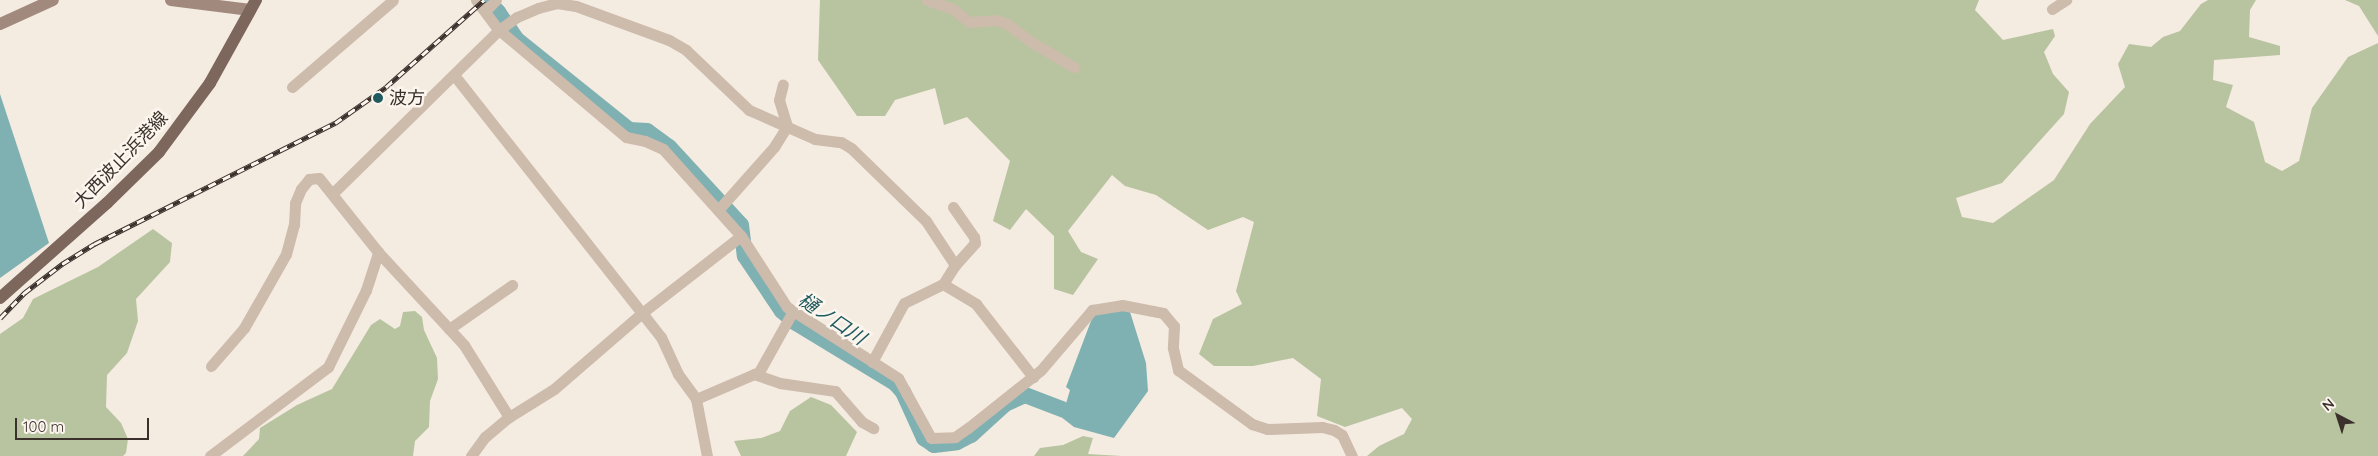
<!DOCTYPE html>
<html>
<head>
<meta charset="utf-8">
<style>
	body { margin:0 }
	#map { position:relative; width:2378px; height:456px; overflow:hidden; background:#f4ebe1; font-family:Quicksand,"Noto Sans JP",sans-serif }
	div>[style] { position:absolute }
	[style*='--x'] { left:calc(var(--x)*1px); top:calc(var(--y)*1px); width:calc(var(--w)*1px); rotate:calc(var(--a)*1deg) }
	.green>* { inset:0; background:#b8c4a0 }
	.water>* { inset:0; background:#7fb0b2 }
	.river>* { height:16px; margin:-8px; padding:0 8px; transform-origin:8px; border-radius:8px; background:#7fb0b2 }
	.street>* { height:11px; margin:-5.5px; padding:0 5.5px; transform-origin:5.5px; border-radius:5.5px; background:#cdbbac }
	.secondary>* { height:12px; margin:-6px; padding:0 6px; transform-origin:6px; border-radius:6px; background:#a18a7d }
	.primary>* { height:12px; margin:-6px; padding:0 6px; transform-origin:6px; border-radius:6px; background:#7d675c }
	.rail>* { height:4.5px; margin-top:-2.25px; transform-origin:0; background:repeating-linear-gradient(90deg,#fbf5ee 0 8px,#3b302b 0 16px); box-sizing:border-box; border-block:1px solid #3b302b }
	.dots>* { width:14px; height:14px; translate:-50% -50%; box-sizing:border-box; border:2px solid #fbf5ee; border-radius:50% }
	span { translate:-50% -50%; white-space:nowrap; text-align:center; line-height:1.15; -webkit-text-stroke:5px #fbf5ee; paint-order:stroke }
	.poi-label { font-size:18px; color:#3b302b }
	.left { translate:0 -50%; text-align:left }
	.street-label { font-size:18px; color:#3b302b }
	.water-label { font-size:19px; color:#1f5a5e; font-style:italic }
	.north { position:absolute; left:2313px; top:391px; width:50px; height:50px; -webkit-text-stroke:4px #fbf5ee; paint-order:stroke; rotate:320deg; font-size:14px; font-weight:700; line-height:20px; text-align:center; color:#3b302b }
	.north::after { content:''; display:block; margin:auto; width:18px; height:22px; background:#3b302b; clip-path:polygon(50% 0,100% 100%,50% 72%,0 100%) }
	.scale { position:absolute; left:15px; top:418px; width:134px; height:22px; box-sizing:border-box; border:2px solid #3b302b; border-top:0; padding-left:6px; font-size:15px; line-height:18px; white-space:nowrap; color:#3b302b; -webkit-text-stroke:4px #fbf5ee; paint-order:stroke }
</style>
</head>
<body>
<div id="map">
	<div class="green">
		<div style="clip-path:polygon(820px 0,1979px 0,1975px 10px,2003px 40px,2053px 29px,2055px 36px,2044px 52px,2053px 74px,2069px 92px,2064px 114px,2002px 183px,1956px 198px,1962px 217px,1993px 223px,2054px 180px,2090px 124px,2125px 87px,2118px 64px,2129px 44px,2151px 47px,2163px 37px,2180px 31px,2201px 4px,2208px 0,2256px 0,2250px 10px,2249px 37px,2280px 46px,2280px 55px,2214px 60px,2213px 80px,2233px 85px,2226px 107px,2254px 122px,2265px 162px,2282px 171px,2299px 161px,2312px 108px,2348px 57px,2378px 43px,2378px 456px,1367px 456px,1379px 446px,1404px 434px,1412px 419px,1402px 408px,1345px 427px,1317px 416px,1321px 379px,1293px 358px,1253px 366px,1214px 366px,1199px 354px,1213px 319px,1242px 304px,1236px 291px,1254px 222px,1243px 217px,1208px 230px,1156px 195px,1125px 186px,1112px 175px,1068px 231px,1081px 252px,1098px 259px,1073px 295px,1054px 289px,1054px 236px,1026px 209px,1010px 230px,993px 221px,1010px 161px,967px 117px,944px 125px,935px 88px,895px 100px,885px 116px,857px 116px,818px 60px)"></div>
		<div style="clip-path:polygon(2345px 0,2378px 0,2378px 36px,2359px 6px)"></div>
		<div style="clip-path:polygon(153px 229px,172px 243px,170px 262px,136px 299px,138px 321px,127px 353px,107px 375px,106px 407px,121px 423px,128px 439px,126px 453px,123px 456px,0 456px,0 334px,23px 318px,33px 299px,98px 267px)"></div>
		<div style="clip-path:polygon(415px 311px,422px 317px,424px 330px,437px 358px,438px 379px,430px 401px,429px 427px,415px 441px,413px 456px,243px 456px,259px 439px,260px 428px,297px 405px,332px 389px,371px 325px,380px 319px,395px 329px,400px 326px,403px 312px)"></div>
		<div style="clip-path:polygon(811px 397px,831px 405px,857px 432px,846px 456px,741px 456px,734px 441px,761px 438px,780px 431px,790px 411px)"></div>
		<div style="clip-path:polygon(1083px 436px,1093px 438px,1088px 454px,1122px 456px,1034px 456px,1040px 448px,1063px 445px)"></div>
	</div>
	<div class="water">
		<div style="clip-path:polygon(0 94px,49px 243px,0 278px)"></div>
		<div style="clip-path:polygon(1111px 308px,1130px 312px,1146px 363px,1148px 391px,1114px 438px,1074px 427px,1056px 413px,1060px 405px,1065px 407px,1070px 390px,1066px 387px,1091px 321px,1096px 313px)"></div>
	</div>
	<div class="river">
		<div style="--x:486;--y:0;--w:17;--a:45"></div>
		<div style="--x:498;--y:12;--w:32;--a:56"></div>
		<div style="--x:516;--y:39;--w:145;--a:38.8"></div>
		<div style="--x:629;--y:130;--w:18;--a:3"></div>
		<div style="--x:647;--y:131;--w:27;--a:36"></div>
		<div style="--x:669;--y:147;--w:106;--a:47.3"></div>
		<div style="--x:741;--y:225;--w:31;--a:83"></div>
		<div style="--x:745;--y:256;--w:66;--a:56.1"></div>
		<div style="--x:782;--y:311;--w:18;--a:41"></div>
		<div style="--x:796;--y:323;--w:116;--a:31.2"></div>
		<div style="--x:895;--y:383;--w:12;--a:48"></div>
		<div style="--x:903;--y:392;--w:51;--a:65.5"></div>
		<div style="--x:924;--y:438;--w:12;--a:35"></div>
		<div style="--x:934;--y:445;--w:23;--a:-7"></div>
		<div style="--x:957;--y:442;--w:16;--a:-27"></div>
		<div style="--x:971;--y:435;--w:46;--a:-42.4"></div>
		<div style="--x:1005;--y:404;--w:22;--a:-24"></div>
		<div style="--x:1025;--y:395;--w:40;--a:21"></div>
	</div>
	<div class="street">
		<div style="--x:476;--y:0;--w:38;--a:53"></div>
		<div style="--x:499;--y:30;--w:166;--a:40.1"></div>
		<div style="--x:626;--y:137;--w:19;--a:12"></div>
		<div style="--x:645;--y:141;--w:20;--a:24"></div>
		<div style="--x:663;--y:149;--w:117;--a:48.1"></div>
		<div style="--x:741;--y:236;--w:85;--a:57.1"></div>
		<div style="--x:787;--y:307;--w:132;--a:32.6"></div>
		<div style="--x:898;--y:378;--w:68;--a:61.2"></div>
		<div style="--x:931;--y:438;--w:24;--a:-2"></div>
		<div style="--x:955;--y:437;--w:16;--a:-35"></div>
		<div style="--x:968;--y:428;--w:93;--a:-38.5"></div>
		<div style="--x:1041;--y:370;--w:79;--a:-49.6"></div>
		<div style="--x:1092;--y:310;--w:30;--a:-9"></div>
		<div style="--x:1122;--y:305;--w:42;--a:11"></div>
		<div style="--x:1163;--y:313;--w:17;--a:50"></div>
		<div style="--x:1174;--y:326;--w:22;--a:93"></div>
		<div style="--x:1173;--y:348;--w:23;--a:77"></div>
		<div style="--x:1178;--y:370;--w:92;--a:36.1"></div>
		<div style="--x:1252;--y:424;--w:16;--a:18"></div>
		<div style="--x:1267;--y:429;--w:55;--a:-2.1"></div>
		<div style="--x:1322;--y:427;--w:12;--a:14"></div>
		<div style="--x:1334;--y:430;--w:9;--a:32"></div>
		<div style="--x:1342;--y:435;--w:23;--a:65"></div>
		<div style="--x:927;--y:0;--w:28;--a:19"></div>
		<div style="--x:953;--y:9;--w:21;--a:39"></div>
		<div style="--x:969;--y:22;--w:27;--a:-4"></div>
		<div style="--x:996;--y:20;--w:10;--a:17"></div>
		<div style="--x:1006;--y:23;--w:34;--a:37"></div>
		<div style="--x:1033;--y:43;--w:48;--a:30.3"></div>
		<div style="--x:2052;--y:9;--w:17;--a:-33"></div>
		<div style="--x:486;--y:10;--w:14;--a:-45"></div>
		<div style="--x:454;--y:75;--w:303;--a:51.7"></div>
		<div style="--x:642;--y:313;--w:125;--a:-37.9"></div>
		<div style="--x:292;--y:87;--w:133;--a:-40.7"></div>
		<div style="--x:333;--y:193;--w:233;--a:-44.5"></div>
		<div style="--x:499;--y:30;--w:22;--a:-36"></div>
		<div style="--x:517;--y:17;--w:23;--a:-23"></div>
		<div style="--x:538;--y:8;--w:20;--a:-15"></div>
		<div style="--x:557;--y:3;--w:19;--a:9"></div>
		<div style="--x:576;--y:6;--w:99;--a:20.1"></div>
		<div style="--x:669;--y:40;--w:20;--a:30"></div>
		<div style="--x:686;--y:50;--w:87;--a:43.6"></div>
		<div style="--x:749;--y:110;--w:72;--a:23.7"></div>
		<div style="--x:815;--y:139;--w:26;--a:7"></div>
		<div style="--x:841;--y:142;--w:12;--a:31"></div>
		<div style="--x:851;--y:148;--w:105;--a:44.2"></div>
		<div style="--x:926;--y:221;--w:53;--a:56.6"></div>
		<div style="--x:955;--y:265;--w:22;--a:122"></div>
		<div style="--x:943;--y:284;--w:43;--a:154"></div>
		<div style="--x:904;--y:303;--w:67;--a:118.5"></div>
		<div style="--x:953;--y:207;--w:37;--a:55"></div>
		<div style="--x:974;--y:237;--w:6;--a:81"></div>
		<div style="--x:975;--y:243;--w:30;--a:132"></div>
		<div style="--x:719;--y:209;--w:83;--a:-48.4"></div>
		<div style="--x:774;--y:147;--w:25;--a:-58"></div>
		<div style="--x:787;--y:126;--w:27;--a:-107"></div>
		<div style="--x:779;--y:100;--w:16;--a:-76"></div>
		<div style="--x:943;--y:284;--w:39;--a:31"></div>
		<div style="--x:976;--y:304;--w:93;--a:52"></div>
		<div style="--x:449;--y:329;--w:77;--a:-34.9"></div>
		<div style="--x:211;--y:366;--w:50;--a:-49"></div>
		<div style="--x:244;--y:328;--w:85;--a:-60.4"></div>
		<div style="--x:286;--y:254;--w:30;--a:-75"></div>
		<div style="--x:294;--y:225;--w:22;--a:-87"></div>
		<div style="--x:295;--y:203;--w:15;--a:-67"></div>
		<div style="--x:301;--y:189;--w:13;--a:-51"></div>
		<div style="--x:309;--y:179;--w:10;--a:-6"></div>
		<div style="--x:319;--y:178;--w:95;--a:51.4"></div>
		<div style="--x:378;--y:252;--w:127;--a:47.2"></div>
		<div style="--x:464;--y:345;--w:85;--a:58"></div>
		<div style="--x:754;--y:374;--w:28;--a:19"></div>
		<div style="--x:780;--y:383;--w:56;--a:8.3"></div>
		<div style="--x:835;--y:391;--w:41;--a:48.9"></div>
		<div style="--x:862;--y:422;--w:13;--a:29"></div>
		<div style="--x:696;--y:399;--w:58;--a:79.1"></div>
		<div style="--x:210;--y:456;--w:148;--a:-37"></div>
		<div style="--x:328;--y:367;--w:86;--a:-63.7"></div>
		<div style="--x:366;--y:290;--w:40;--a:-72"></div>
		<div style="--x:471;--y:456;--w:24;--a:-54"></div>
		<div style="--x:485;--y:437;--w:31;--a:-40"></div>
		<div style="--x:509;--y:417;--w:53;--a:-31.9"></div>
		<div style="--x:554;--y:389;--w:116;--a:-40.8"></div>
		<div style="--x:642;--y:313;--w:31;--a:52"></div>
		<div style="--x:661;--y:337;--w:41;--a:65.3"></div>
		<div style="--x:678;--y:374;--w:31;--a:54"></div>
		<div style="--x:696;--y:399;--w:69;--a:-23.2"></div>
		<div style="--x:759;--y:372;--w:70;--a:-60.9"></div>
	</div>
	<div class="secondary">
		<div style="--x:171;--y:0;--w:80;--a:7.2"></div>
		<div style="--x:0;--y:24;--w:58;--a:-24.4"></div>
	</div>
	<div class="primary">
		<div style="--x:0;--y:298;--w:143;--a:-41.6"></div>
		<div style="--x:107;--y:203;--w:73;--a:-44.4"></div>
		<div style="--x:159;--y:152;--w:86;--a:-53.5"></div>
		<div style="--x:210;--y:83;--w:95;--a:-61"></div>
	</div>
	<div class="rail">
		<div style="--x:0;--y:318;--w:35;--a:-46"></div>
		<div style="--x:24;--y:293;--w:48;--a:-37.3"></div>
		<div style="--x:62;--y:264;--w:38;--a:-32"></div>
		<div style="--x:94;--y:244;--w:270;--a:-26.7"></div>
		<div style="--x:335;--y:123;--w:62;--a:-35.2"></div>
		<div style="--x:386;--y:87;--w:131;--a:-41.6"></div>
	</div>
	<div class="dots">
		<div style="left:378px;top:98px;background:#1f5a5e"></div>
	</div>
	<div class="poi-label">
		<span class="left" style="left:389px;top:98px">波方</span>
	</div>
	<div class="street-label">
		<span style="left:121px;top:160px;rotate:-46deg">大西波止浜港線</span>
	</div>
	<div class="water-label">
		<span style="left:832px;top:319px;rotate:34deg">樋ノ口川</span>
	</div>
	<div class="north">N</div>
	<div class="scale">100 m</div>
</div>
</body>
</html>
